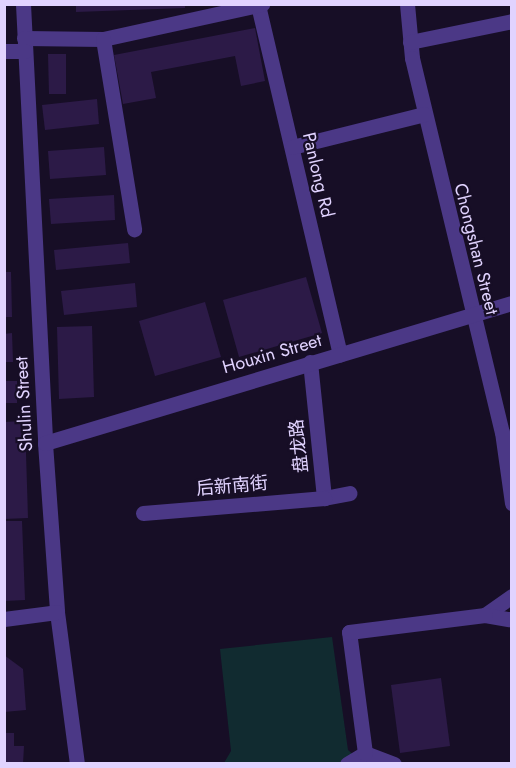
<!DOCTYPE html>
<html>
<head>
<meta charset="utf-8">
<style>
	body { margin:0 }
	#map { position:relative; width:516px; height:768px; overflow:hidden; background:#170e26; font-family:Jost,"Noto Sans SC",sans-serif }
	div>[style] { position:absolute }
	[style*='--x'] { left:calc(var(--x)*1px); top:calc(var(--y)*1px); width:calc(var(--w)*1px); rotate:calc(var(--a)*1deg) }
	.green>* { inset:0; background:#112b30 }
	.building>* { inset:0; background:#2c1a47 }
	.minor>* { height:15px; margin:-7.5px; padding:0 7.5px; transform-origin:7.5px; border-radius:7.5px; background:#4b3886 }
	span { translate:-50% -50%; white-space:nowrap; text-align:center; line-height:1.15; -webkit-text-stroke:4.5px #170e26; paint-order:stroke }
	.street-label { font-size:18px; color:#e1d3ff }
	.frame { position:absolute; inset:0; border:6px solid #e1d3ff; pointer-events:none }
</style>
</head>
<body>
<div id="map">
	<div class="green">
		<div style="clip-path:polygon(332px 637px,348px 750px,363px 763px,224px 763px,231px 751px,220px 649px)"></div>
	</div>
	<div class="building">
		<div style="clip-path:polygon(76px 4px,185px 4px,185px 8px,76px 12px)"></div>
		<div style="clip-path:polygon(255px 28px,265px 81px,241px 86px,235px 56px,151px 72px,156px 98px,123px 104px,114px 55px)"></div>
		<div style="clip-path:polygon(48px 54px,66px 54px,66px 94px,49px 94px)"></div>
		<div style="clip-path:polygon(97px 99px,99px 124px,45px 130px,42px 105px)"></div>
		<div style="clip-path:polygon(104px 147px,106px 175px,50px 179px,48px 151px)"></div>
		<div style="clip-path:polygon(114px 195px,115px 220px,51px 224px,49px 199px)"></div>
		<div style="clip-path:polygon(128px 243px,130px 263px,56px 270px,54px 250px)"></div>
		<div style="clip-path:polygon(4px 272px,11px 272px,12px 317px,4px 317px)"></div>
		<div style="clip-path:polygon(306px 277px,322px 333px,239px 357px,223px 300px)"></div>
		<div style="clip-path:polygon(135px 283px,137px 307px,64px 315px,61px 291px)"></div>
		<div style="clip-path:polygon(205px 302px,221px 357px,155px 376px,139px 321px)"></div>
		<div style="clip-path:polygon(92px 326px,94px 397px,59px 399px,57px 327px)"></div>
		<div style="clip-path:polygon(12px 333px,13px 362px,4px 362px,4px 334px)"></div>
		<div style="clip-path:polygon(4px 381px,17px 381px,17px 403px,4px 403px)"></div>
		<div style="clip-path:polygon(25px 421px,28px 518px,4px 519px,4px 422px)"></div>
		<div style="clip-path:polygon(4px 521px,22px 521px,25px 600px,4px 601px)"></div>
		<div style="clip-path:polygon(4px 655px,23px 669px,26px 710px,4px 712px)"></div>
		<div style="clip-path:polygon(441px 678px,450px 746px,400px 753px,391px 685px)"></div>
		<div style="clip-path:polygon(4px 733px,14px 733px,14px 746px,24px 746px,23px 764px,4px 764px)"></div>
	</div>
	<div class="minor">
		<div style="--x:23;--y:4;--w:440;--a:87.1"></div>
		<div style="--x:45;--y:443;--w:169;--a:85.9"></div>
		<div style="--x:57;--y:612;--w:153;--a:82.5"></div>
		<div style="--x:407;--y:4;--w:54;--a:84.7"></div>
		<div style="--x:412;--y:58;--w:385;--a:76.5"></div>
		<div style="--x:502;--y:432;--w:72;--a:82"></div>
		<div style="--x:258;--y:5;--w:359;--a:76.8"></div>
		<div style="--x:24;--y:38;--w:79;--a:0.7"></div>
		<div style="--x:103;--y:39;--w:163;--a:-12.4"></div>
		<div style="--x:103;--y:39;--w:193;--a:80.7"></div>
		<div style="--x:410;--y:42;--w:104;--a:-11.6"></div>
		<div style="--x:4;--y:51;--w:21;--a:0"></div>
		<div style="--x:292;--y:147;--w:136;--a:-14"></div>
		<div style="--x:310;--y:362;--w:137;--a:84.1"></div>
		<div style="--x:324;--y:498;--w:26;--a:-11"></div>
		<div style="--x:45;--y:443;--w:488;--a:-16.7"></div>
		<div style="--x:143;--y:513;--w:182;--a:-4.7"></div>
		<div style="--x:512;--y:596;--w:33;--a:145"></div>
		<div style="--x:485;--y:615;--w:27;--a:10"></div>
		<div style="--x:4;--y:619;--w:53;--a:-7.5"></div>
		<div style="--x:365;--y:753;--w:31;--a:21"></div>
		<div style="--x:347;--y:764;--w:21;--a:-31"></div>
		<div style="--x:365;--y:753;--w:122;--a:-97.5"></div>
		<div style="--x:349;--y:632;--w:137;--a:-7.1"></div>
	</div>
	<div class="street-label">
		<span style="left:318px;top:175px;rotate:77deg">Panlong Rd</span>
		<span style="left:476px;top:249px;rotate:76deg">Chongshan Street</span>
		<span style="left:272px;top:354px;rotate:-16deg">Houxin Street</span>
		<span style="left:24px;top:404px;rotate:-93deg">Shulin Street</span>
		<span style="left:299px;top:446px;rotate:-96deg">盘龙路</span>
		<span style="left:232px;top:486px;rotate:-5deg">后新南街</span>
	</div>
	<div class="frame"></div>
</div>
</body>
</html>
